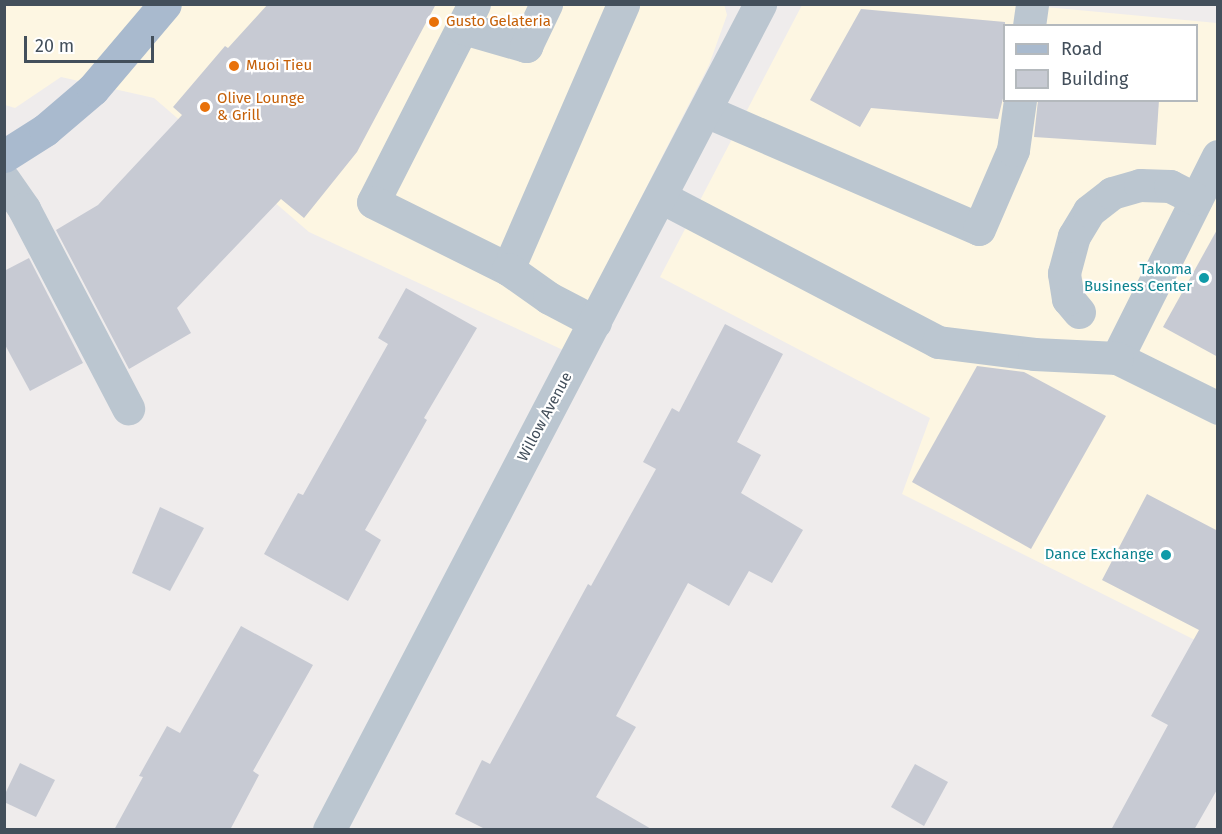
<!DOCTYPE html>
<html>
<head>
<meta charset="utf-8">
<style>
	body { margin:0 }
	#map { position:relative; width:1222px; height:834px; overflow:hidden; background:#efecec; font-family:"Fira Sans",sans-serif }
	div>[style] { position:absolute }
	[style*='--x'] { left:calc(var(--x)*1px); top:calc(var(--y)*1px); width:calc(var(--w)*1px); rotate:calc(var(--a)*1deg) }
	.commercial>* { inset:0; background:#fdf6e2 }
	.building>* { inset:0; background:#c7cad3 }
	.minor>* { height:33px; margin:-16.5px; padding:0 16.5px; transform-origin:16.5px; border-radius:16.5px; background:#bbc6d0 }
	.major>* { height:33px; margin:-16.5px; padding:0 16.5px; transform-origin:16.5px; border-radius:16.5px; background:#a9bace }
	.dots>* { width:16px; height:16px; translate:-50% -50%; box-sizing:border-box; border:3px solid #fff; border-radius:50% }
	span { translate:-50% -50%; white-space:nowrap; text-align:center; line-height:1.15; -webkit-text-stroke:4.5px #fff; paint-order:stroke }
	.food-label { font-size:15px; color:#c56008 }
	.left { translate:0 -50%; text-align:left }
	.culture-label { font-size:15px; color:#0d838f }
	.right { translate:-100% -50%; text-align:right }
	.street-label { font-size:15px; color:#434f5b }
	.frame { position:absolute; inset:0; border:6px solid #434f5b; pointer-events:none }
	.legend { position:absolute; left:1003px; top:24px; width:195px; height:78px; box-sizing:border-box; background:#fff; border:2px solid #b4b9bd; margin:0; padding:8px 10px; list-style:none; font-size:18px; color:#434f5b }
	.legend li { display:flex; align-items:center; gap:12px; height:30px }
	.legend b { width:30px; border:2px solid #b4b9bd }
	.scale { position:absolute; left:24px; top:36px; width:130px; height:27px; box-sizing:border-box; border:3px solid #434f5b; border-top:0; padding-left:8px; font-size:18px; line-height:21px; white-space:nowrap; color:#434f5b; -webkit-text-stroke:4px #fff; paint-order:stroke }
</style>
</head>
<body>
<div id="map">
	<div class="commercial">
		<div style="clip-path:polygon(724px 4px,727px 15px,709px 65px,563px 350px,309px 232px,154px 98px,61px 77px,15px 108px,5px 105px,5px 5px)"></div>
		<div style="clip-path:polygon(evenodd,1013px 4px,1217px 23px,1217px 651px,902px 494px,930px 418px,660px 277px,802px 5px,1013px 4px,1004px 26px,1196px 26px,1196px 100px,1004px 100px,1004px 26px)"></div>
	</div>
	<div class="building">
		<div style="clip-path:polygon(268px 4px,436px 4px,357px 152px,304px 218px,281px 199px,177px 308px,191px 333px,129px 369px,56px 230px,98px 205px,182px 115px,173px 107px,225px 46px,228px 48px)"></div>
		<div style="clip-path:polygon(861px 9px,1005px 22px,1005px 90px,998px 119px,871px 108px,860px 127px,810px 100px)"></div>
		<div style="clip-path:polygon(1038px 100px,1159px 100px,1156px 145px,1034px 137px)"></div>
		<div style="clip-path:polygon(1218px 228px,1218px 357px,1163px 327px)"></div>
		<div style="clip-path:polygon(29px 258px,83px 363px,30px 391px,4px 343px,4px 271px)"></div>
		<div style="clip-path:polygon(406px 288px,477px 328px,424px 418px,427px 420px,365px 530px,381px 540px,348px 601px,264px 554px,298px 493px,303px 495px,388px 344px,378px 338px)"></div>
		<div style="clip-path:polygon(725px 324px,783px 354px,737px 442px,761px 455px,741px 493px,803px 530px,772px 583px,749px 571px,729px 606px,688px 583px,616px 716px,636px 727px,596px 797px,653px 830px,487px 830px,455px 814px,482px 760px,490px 764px,588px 584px,591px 586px,656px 469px,643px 462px,672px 408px,679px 412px)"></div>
		<div style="clip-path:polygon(977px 366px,1024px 372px,1106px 416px,1031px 549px,912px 482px)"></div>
		<div style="clip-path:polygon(1147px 494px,1218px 531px,1218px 788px,1194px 830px,1111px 830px,1168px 725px,1151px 716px,1199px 630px,1102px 580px)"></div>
		<div style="clip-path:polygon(160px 507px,204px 528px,170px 591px,132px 573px)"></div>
		<div style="clip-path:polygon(241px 626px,313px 665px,253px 771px,259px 775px,230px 830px,114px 830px,143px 777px,139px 776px,167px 726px,180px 733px)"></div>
		<div style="clip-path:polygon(20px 763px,55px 780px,36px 817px,4px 802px,4px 796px)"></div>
		<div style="clip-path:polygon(915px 764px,948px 782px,924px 826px,891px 807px)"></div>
	</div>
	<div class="minor">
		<div style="--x:474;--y:4;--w:222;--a:117"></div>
		<div style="--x:373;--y:202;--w:151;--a:26.4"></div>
		<div style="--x:508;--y:269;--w:289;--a:-66.5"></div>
		<div style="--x:1029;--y:26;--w:22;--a:-82"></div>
		<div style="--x:463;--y:28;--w:66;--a:15.9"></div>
		<div style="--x:526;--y:46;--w:47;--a:-64.5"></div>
		<div style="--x:706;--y:111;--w:297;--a:23.4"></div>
		<div style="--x:979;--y:229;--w:86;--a:-66.7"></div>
		<div style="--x:1013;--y:150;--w:50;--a:-82"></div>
		<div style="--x:1218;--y:156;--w:226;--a:116.6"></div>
		<div style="--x:1117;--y:358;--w:113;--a:26.3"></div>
		<div style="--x:4;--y:180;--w:35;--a:55"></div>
		<div style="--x:24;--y:209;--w:225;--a:62.4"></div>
		<div style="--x:661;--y:197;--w:313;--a:27.6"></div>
		<div style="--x:938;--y:342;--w:97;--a:7.1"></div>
		<div style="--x:1034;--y:354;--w:83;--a:2.8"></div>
		<div style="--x:508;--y:269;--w:50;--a:35.3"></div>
		<div style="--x:549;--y:298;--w:52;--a:27.6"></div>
		<div style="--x:1079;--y:312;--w:17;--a:-130"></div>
		<div style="--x:1068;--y:299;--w:26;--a:-99"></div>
		<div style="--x:1064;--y:273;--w:38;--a:-75"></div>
		<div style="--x:1074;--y:236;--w:29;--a:-59"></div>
		<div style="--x:1089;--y:211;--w:29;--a:-38"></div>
		<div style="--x:1112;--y:193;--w:29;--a:-16"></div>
		<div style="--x:1140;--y:185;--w:30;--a:2"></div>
		<div style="--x:1170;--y:186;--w:29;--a:27"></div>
		<div style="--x:329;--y:830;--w:932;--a:-62.44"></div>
	</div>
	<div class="major">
		<div style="--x:4;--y:156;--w:49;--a:-32.4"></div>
		<div style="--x:45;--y:130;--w:63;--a:-40.5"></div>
		<div style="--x:93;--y:89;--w:111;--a:-49.7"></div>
	</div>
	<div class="dots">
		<div style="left:434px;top:22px;background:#e8710a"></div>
		<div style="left:234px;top:66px;background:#e8710a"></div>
		<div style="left:205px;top:107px;background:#e8710a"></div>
		<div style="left:1204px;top:278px;background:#0f9aa8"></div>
		<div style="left:1166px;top:555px;background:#0f9aa8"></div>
	</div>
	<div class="food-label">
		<span class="left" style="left:446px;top:22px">Gusto Gelateria</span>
		<span class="left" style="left:246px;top:66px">Muoi Tieu</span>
		<span class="left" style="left:217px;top:107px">Olive Lounge<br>&amp; Grill</span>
	</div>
	<div class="culture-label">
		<span class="right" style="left:1192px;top:278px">Takoma<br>Business Center</span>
		<span class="right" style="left:1154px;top:555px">Dance Exchange</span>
	</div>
	<div class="street-label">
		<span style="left:545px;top:417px;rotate:-62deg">Willow Avenue</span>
	</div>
	<div class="frame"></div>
	<ul class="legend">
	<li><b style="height:8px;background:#a9bace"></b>Road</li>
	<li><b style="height:16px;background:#c7cad3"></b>Building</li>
	</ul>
	<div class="scale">20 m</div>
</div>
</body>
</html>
